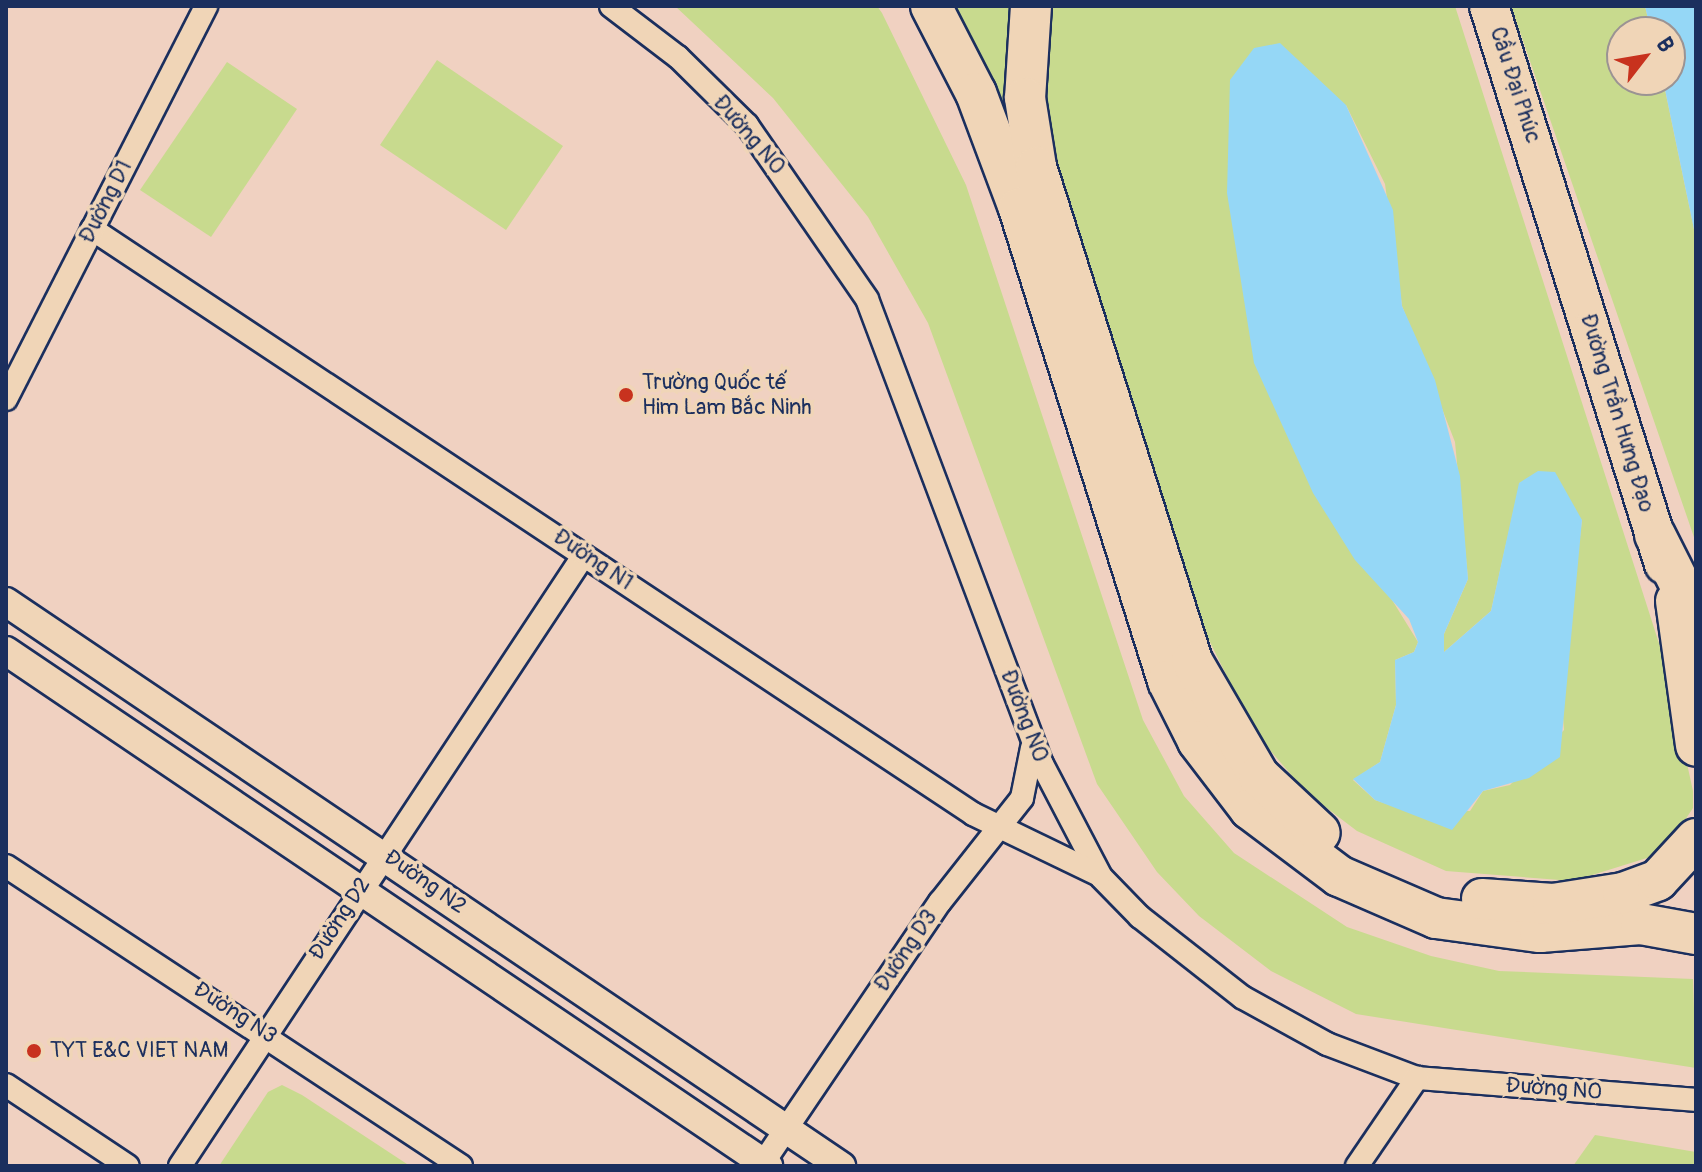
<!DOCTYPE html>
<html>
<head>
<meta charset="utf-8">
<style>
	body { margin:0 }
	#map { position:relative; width:1702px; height:1172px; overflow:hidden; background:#f0d1c1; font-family:Pangolin,sans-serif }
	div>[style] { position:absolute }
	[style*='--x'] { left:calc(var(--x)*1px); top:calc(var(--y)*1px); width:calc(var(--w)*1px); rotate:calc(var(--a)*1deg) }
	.green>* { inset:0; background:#c8da8e }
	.water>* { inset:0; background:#95d7f6 }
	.roads { filter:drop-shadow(2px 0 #1b2f5e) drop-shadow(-2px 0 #1b2f5e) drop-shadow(0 2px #1b2f5e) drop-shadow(0 -2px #1b2f5e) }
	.minor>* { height:22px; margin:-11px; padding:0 11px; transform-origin:11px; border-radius:11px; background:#f0d5b7 }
	.tertiary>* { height:28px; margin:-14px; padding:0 14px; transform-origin:14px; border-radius:14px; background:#f0d5b7 }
	.trunk>* { height:38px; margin:-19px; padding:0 19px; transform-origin:19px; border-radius:19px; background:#f0d5b7 }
	.motorway>* { height:40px; margin:-20px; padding:0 20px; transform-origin:20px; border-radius:20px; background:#f0d5b7 }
	.dots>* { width:22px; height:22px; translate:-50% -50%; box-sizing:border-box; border:4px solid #f0d5b7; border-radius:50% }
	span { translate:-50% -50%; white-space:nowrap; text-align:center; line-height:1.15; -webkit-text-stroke:7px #f0d5b7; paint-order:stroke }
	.street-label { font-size:22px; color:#1b2f5e }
	.poi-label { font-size:22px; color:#1b2f5e }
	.left { translate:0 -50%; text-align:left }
	.frame { position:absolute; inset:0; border:8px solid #1b2f5e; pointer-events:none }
	.north { position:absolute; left:1606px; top:16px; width:80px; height:80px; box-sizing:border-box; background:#f0d5b7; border:2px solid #9b9393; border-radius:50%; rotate:59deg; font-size:22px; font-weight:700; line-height:32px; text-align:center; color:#1b2f5e }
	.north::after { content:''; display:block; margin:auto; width:28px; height:36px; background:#c8321e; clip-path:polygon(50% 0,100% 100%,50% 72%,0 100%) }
</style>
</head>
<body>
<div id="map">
	<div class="green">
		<div style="clip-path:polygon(675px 6px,877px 6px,882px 13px,966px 185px,1143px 720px,1184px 796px,1234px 853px,1347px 927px,1431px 956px,1499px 971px,1693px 979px,1696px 1068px,1356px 1014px,1271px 971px,1199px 916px,1157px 872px,1097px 784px,928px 323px,868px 217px,773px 98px)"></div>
		<div style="clip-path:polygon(945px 6px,1019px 6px,1007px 106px,1000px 109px)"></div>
		<div style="clip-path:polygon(evenodd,1051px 6px,1455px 6px,1664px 659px,1693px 791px,1693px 808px,1663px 853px,1573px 881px,1446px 871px,1357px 831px,1307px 793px,1255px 733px,1204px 630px,1065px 203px,1043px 120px,1051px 6px,1346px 105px,1385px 184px,1402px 306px,1455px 442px,1468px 579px,1444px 634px,1444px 652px,1491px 611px,1520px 482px,1582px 520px,1561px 694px,1564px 730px,1510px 785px,1483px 791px,1470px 811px,1411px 812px,1375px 800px,1353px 780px,1380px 762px,1396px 705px,1395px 660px,1414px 652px,1418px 642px,1389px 595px,1346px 105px)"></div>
		<div style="clip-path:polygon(1511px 6px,1645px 6px,1651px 32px,1622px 32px,1622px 80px,1663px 80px,1696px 239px,1696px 543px)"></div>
		<div style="clip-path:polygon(437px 60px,563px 146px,506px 230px,380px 145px)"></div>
		<div style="clip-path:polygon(227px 62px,297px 109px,211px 237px,140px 190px)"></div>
		<div style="clip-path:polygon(282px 1085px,302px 1095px,410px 1166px,219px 1166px,268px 1092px)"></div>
		<div style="clip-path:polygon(1595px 1135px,1696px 1152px,1696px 1166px,1573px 1166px)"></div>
	</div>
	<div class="water">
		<div style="clip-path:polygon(1645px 6px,1696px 6px,1696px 239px,1663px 80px,1670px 80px,1670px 32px,1651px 32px)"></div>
		<div style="clip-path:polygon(1280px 43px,1346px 105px,1393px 210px,1402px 306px,1435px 380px,1460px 476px,1468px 579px,1444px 634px,1444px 652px,1491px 611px,1519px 483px,1538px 471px,1555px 472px,1582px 520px,1560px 757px,1529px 778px,1483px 791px,1452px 830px,1375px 800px,1353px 779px,1380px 762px,1396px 705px,1395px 660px,1414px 652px,1418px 642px,1409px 619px,1355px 560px,1313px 493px,1254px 363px,1227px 193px,1230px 80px,1254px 48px)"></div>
	</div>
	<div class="roads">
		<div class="minor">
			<div style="--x:611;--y:6;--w:84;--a:37.3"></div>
			<div style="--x:678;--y:57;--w:97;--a:44.6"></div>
			<div style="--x:747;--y:125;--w:211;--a:55.4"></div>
			<div style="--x:867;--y:299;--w:497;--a:69.4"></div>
			<div style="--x:1042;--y:764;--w:127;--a:62.4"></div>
			<div style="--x:1101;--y:877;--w:56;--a:45.7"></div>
			<div style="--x:1140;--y:917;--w:130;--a:38.1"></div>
			<div style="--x:1242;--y:997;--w:97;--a:28.9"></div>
			<div style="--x:1327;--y:1044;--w:96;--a:20.7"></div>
			<div style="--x:1417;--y:1078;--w:280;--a:4.5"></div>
			<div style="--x:92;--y:229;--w:1058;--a:33.58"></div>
			<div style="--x:973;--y:814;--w:140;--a:25.8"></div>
			<div style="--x:6;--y:399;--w:441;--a:-63"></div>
			<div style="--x:6;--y:866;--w:545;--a:33.4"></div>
			<div style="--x:6;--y:1085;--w:146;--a:33.6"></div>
			<div style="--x:180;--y:1166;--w:732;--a:-56.53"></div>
			<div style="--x:761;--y:1166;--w:319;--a:-55.9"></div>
			<div style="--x:940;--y:902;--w:132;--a:-51.7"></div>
			<div style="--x:1022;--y:798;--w:51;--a:-78.7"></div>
			<div style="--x:1357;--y:1166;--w:107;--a:-55.7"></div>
		</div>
		<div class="tertiary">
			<div style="--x:6;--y:602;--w:1008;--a:34.04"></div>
			<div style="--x:6;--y:651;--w:920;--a:34.05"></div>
		</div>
		<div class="trunk">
			<div style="--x:1489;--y:6;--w:585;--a:72.59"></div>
		</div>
		<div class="motorway">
			<div style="--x:931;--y:6;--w:98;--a:62.7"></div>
			<div style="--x:976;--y:93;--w:123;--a:69.5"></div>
			<div style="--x:1019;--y:208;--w:496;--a:72.5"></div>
			<div style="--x:1168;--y:681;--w:67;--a:63.4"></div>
			<div style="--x:1198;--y:741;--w:86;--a:52.6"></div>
			<div style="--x:1250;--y:809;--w:111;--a:37"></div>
			<div style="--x:1339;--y:876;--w:106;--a:23.4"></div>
			<div style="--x:1436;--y:918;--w:105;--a:7.7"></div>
			<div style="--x:1540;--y:932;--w:101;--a:-4.5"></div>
			<div style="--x:1641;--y:924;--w:56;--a:10.3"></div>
			<div style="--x:1031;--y:6;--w:92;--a:93.7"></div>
			<div style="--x:1025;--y:98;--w:70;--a:80.9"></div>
			<div style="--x:1036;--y:167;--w:518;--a:72.47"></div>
			<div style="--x:1192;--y:661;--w:133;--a:59.8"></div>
			<div style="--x:1259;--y:776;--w:83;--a:43.1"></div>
			<div style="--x:1655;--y:535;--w:91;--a:63.2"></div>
			<div style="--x:1676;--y:601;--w:146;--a:82.1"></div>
			<div style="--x:1482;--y:899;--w:71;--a:4"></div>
			<div style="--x:1553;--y:904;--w:71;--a:-8.9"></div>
			<div style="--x:1623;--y:893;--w:37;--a:-20"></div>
			<div style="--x:1658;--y:880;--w:56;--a:-47.2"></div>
		</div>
	</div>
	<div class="dots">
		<div style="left:626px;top:395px;background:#c8321e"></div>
		<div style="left:34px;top:1051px;background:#c8321e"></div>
	</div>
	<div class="street-label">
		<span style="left:1515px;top:85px;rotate:72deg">Cầu Đại Phúc</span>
		<span style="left:749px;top:135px;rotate:49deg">Đường N0</span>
		<span style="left:106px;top:202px;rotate:-63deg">Đường D1</span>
		<span style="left:1617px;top:413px;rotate:73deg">Đường Trần Hưng Đạo</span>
		<span style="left:593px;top:560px;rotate:34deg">Đường N1</span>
		<span style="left:1024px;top:716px;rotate:69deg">Đường N0</span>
		<span style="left:425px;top:882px;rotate:35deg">Đường N2</span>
		<span style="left:340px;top:919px;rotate:-57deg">Đường D2</span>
		<span style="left:906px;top:951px;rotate:-56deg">Đường D3</span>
		<span style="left:235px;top:1013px;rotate:33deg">Đường N3</span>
		<span style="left:1554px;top:1089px;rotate:4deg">Đường N0</span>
	</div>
	<div class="poi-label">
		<span class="left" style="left:642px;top:395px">Trường Quốc tế<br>Him Lam Bắc Ninh</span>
		<span class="left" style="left:50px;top:1051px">TYT E&amp;C VIET NAM</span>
	</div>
	<div class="frame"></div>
	<div class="north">B</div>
</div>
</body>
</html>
